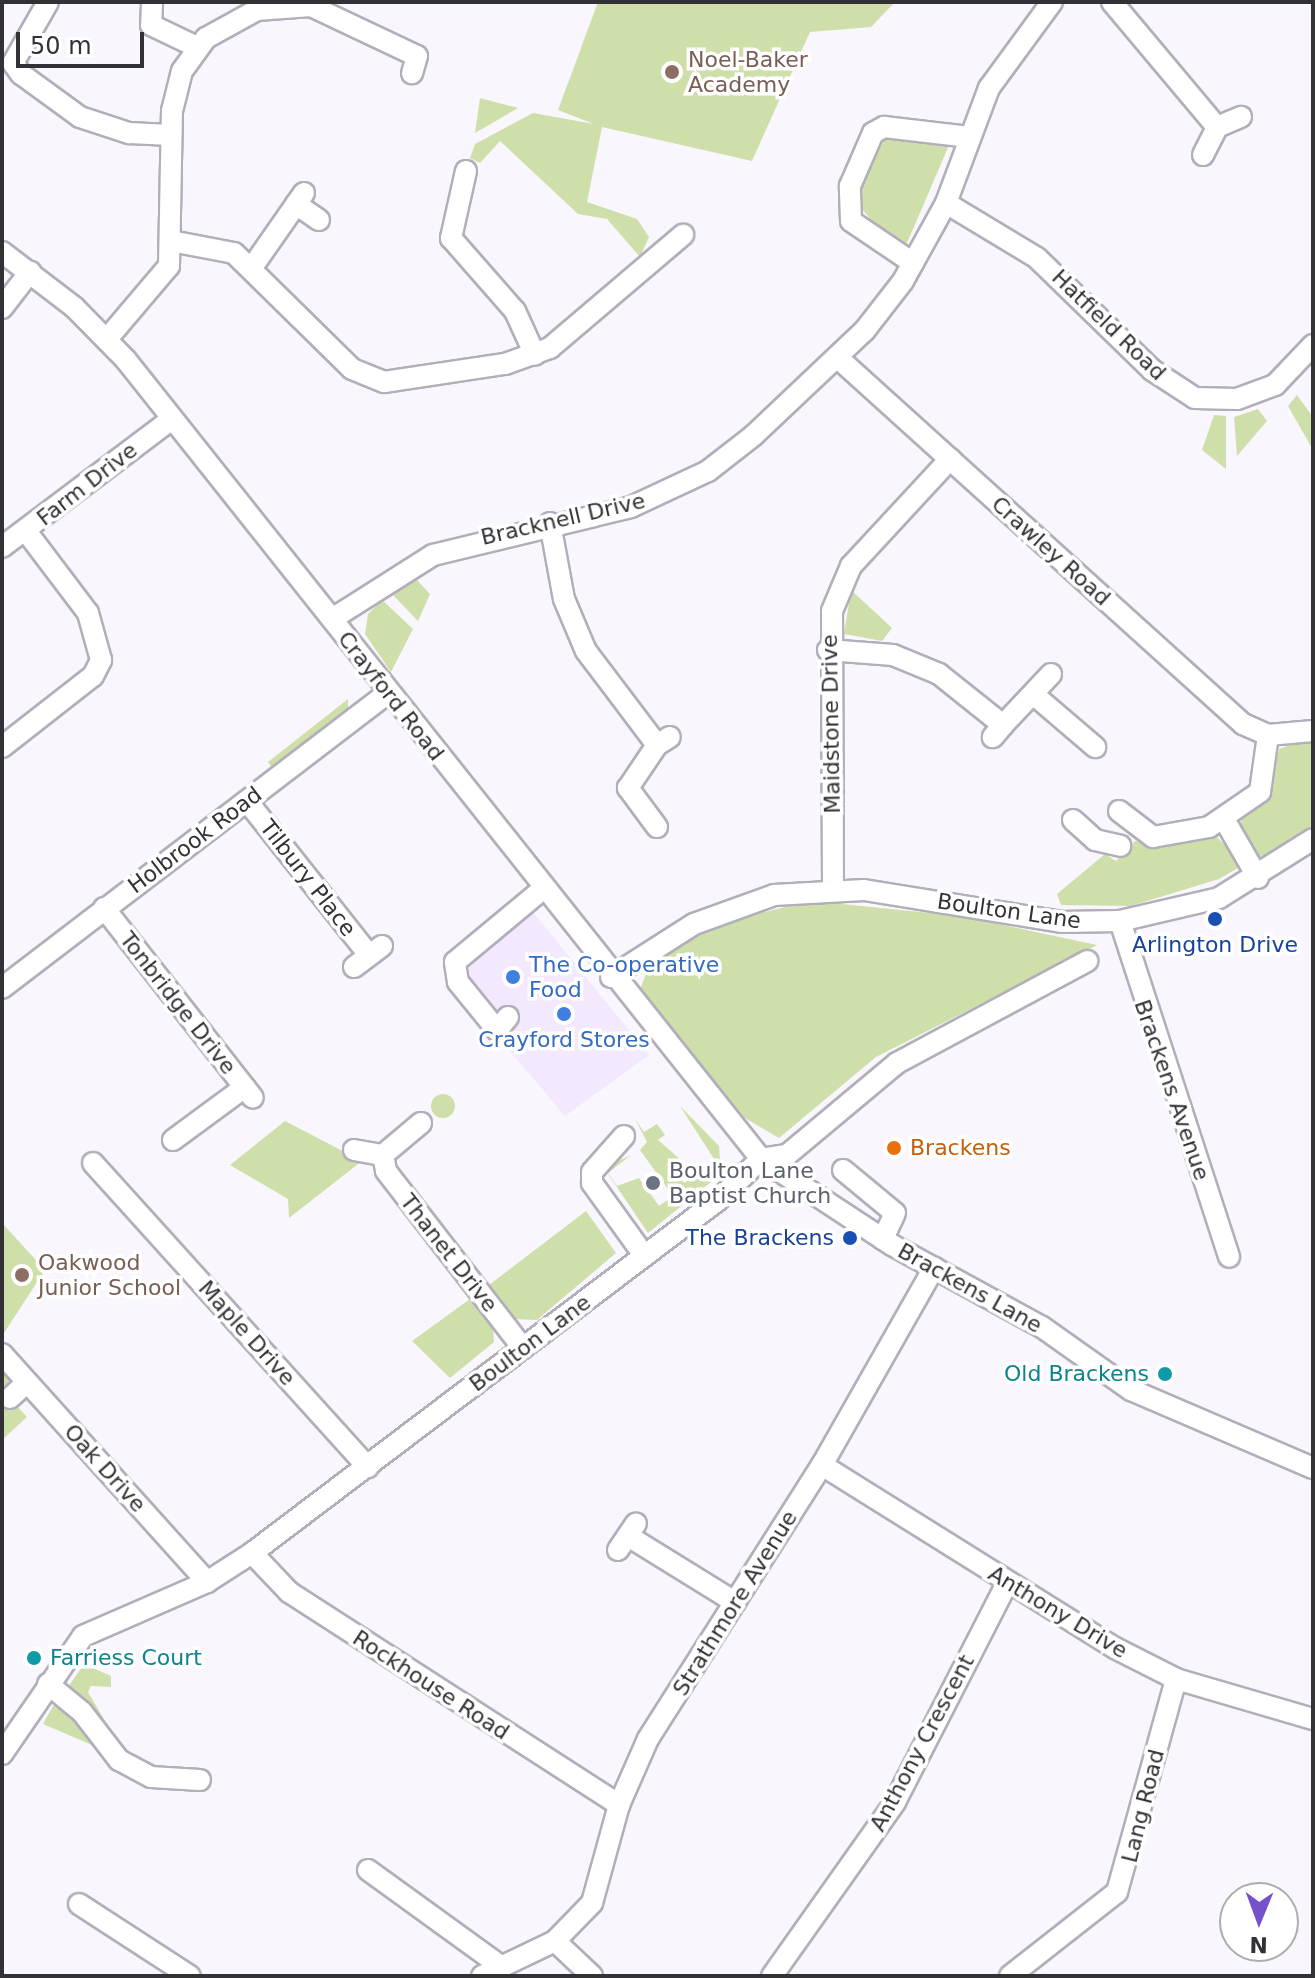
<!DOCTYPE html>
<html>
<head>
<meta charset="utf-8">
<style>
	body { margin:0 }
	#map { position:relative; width:1315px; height:1978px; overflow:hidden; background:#f9f6fe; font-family:"DejaVu Sans",sans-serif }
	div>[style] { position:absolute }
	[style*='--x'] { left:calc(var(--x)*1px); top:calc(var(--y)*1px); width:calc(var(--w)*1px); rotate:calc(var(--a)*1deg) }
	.commercial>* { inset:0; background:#f3e9fe }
	.green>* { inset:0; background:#cfdfaa }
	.round { border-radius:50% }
	.roads { filter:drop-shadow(2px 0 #b2aeba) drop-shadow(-2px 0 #b2aeba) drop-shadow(0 2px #b2aeba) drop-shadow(0 -2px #b2aeba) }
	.minor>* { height:20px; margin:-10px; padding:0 10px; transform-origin:10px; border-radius:10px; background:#fff }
	.dots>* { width:22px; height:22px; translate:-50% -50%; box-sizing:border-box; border:4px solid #fff; border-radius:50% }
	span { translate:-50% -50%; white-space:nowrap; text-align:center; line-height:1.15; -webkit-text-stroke:7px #fff; paint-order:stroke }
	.education-label { font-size:22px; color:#785e54 }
	.left { translate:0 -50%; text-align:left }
	.street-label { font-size:22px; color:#323136 }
	.transit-label { font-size:22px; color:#164399 }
	.right { translate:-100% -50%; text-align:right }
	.shop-label { font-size:22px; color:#366cbe }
	.food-label { font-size:22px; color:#c56008 }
	.worship-label { font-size:22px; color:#5b616d }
	.culture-label { font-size:22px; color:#0d838f }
	.frame { position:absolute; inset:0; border:4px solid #323136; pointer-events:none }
	.north { position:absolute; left:1219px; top:1882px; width:80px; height:80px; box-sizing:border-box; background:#fff; border:2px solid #adadaf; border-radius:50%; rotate:181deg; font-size:22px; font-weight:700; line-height:32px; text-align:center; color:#323136 }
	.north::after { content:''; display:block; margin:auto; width:28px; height:36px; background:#7651ca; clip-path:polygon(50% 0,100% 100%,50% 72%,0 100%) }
	.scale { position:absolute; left:16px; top:32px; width:128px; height:36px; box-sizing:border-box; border:4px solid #323136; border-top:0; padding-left:10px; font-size:24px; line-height:28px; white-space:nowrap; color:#323136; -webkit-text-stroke:6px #fff; paint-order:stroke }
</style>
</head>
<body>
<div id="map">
	<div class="commercial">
		<div style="clip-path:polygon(529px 907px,649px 1055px,565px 1116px,447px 977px)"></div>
	</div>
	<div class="green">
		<div style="clip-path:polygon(598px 2px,895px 2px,871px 27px,810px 32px,752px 161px,602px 127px,587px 202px,637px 219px,649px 237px,640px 257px,607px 219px,578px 214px,500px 141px,480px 163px,470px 158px,475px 144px,533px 113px,594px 124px,558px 110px)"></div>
		<div style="clip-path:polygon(480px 98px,518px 108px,475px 133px)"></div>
		<div style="clip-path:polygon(888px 134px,950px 143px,907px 243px,885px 235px,859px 206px,859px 186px)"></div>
		<div style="clip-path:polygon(1297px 395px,1313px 417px,1313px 450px,1288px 406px)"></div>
		<div style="clip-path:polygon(1258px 409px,1267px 421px,1237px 456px,1234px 417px)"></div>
		<div style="clip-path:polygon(1214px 415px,1226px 416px,1226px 469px,1202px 450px)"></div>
		<div style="clip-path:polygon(415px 578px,430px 594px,418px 621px,391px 593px)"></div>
		<div style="clip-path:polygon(851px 590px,892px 628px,882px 641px,844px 634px)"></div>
		<div style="clip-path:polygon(382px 600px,413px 629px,391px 672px,365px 634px,368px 614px)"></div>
		<div style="clip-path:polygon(348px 699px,348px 708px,273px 769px,268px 762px)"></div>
		<div style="clip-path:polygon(1313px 737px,1313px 824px,1283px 850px,1257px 857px,1239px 832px,1242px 817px,1268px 792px,1279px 749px)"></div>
		<div style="clip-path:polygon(1213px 833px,1238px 859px,1238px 868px,1219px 879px,1131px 906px,1061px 905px,1057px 894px,1105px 854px,1116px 861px,1135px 841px,1172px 845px)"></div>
		<div style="clip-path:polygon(812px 901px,960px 916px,1097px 945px,876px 1057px,779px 1138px,745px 1118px,639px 992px,651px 960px,679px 944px,721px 922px)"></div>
		<div class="round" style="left:431px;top:1094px;width:24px;height:24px"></div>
		<div style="clip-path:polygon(680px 1106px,719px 1146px,721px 1174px,648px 1233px,604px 1168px,631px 1155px,608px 1173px,617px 1186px,639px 1178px,659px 1206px,673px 1196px,640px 1150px,647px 1142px,635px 1119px,644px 1132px,657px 1124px,665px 1135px,658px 1140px,681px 1160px,673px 1166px,684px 1183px,716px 1162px)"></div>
		<div style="clip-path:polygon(285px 1121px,362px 1161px,289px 1218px,288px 1199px,230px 1165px)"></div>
		<div style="clip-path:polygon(586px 1211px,616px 1253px,537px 1320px,514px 1319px,489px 1285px)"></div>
		<div style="clip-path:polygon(2px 1223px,45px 1270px,2px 1336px)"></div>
		<div style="clip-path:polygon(470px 1299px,493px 1329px,494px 1342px,450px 1378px,412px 1341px)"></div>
		<div style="clip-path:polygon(2px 1369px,10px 1378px,5px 1393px,27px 1417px,2px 1440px)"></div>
		<div style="clip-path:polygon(84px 1664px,111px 1676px,111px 1687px,91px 1686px,88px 1692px,108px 1726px,100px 1728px,68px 1687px)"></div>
		<div style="clip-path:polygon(53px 1706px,67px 1706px,101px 1749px,43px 1724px)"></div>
	</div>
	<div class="roads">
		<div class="minor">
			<div style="--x:48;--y:2;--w:70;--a:119.8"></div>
			<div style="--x:13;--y:63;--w:14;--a:54"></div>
			<div style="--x:21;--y:74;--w:73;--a:36.1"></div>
			<div style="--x:80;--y:117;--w:52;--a:18.1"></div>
			<div style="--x:129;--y:133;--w:42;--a:2.7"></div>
			<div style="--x:152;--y:2;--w:23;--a:92"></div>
			<div style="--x:151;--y:25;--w:51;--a:25.6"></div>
			<div style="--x:1112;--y:2;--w:163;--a:50"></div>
			<div style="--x:1203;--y:155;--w:31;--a:-63"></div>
			<div style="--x:1217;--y:127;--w:26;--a:-23"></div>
			<div style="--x:466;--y:171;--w:69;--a:102.6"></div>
			<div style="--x:451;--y:238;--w:97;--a:48.8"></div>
			<div style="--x:515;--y:311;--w:48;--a:65.6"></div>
			<div style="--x:946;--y:203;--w:106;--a:31.1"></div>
			<div style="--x:1037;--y:258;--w:161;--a:44.2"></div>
			<div style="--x:1152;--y:370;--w:51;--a:33.1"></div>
			<div style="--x:1195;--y:398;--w:42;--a:1.4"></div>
			<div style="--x:1237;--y:399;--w:40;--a:-20.2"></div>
			<div style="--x:1275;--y:385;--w:55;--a:-46.5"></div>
			<div style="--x:296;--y:204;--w:28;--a:35"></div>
			<div style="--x:171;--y:241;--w:64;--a:10.8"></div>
			<div style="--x:234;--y:253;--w:165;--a:44.5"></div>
			<div style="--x:352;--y:369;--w:35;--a:22"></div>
			<div style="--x:384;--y:382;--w:122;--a:-8.5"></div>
			<div style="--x:505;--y:364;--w:48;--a:-19.6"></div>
			<div style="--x:550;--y:348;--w:175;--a:-40.4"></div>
			<div style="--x:2;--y:252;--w:91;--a:37.4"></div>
			<div style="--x:74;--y:307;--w:74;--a:45.5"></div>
			<div style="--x:126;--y:360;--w:1021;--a:51.52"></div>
			<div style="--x:761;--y:1159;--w:157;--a:33.3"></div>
			<div style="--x:892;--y:1245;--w:171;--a:28.7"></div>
			<div style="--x:1042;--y:1327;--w:109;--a:35.3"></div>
			<div style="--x:1131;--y:1390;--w:198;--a:23.2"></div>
			<div style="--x:913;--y:263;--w:75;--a:-145.9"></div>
			<div style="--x:851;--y:221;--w:35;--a:-92"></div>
			<div style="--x:850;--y:186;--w:58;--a:-66.5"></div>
			<div style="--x:873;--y:133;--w:13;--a:-29"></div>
			<div style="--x:884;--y:127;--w:86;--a:6.7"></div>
			<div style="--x:253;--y:266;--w:89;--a:-55.1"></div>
			<div style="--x:2;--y:308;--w:46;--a:-52.1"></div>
			<div style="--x:107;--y:339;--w:96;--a:-49.7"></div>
			<div style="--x:169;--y:266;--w:155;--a:-88.9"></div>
			<div style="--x:172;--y:111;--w:41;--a:-76"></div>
			<div style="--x:182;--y:71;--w:41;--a:-54"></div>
			<div style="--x:206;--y:38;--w:58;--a:-28.8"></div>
			<div style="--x:257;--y:10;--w:54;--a:-4.2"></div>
			<div style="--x:311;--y:6;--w:117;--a:25.3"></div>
			<div style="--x:417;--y:56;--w:18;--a:106"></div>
			<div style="--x:838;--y:358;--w:546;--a:42.1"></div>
			<div style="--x:1243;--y:724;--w:27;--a:24"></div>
			<div style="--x:550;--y:523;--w:77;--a:79.6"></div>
			<div style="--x:564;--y:599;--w:56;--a:67.1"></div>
			<div style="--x:586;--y:651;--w:118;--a:52.9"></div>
			<div style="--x:657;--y:745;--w:15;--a:-32"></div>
			<div style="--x:2;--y:547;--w:213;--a:-37"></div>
			<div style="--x:332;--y:619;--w:120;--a:-32.4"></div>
			<div style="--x:433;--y:555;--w:204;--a:-13.6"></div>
			<div style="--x:631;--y:507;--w:85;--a:-25.1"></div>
			<div style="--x:708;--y:471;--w:58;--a:-38"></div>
			<div style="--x:754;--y:435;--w:153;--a:-43.4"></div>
			<div style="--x:865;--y:330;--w:62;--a:-52.2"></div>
			<div style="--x:903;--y:281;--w:89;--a:-61.1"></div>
			<div style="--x:946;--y:203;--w:123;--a:-69.5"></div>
			<div style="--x:989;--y:88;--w:107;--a:-53.8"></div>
			<div style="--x:828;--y:650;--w:65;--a:4.4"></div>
			<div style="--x:893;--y:655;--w:50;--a:22.4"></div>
			<div style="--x:939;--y:674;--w:82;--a:38.6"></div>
			<div style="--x:1003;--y:725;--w:16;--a:130"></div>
			<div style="--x:1033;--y:694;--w:82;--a:40.5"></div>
			<div style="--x:1003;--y:725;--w:70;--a:-46.7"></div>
			<div style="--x:2;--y:747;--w:115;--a:-38"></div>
			<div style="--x:93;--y:676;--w:18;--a:-63"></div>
			<div style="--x:101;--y:660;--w:49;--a:-105.5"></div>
			<div style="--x:88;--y:613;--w:103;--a:-127.1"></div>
			<div style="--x:247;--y:801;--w:196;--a:51.6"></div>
			<div style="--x:1119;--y:811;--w:43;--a:37.4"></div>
			<div style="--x:1153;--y:837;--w:57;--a:-10.1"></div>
			<div style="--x:1209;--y:827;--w:62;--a:-34.5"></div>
			<div style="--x:1260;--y:792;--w:58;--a:-82"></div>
			<div style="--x:1268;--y:735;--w:45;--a:-5.1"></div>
			<div style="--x:1224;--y:819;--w:68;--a:60"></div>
			<div style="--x:1073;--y:820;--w:30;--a:42"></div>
			<div style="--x:1095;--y:840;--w:26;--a:13"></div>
			<div style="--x:657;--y:827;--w:49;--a:-126.6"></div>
			<div style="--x:628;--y:788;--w:52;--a:-56"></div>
			<div style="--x:833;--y:889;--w:278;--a:-90.2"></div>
			<div style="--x:832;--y:611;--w:49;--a:-67.1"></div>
			<div style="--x:851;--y:566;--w:146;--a:-47.2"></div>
			<div style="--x:104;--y:908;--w:241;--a:51.9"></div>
			<div style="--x:1120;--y:921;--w:353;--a:72"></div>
			<div style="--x:354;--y:967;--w:35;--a:-37"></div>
			<div style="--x:611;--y:977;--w:98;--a:-32.6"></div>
			<div style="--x:694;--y:924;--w:85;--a:-19.9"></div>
			<div style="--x:774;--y:895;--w:90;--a:-3.2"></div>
			<div style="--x:864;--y:890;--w:200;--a:9.2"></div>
			<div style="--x:1061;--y:922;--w:59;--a:-1"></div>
			<div style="--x:1120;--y:921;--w:102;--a:-13.1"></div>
			<div style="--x:1219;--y:898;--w:111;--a:-32.1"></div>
			<div style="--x:2;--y:988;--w:486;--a:-37.4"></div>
			<div style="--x:508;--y:1017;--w:17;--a:130"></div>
			<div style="--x:497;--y:1030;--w:62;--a:-129.1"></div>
			<div style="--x:458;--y:982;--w:20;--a:-99"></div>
			<div style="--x:455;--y:962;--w:114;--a:-39.7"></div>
			<div style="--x:421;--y:1123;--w:50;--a:139.9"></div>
			<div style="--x:383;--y:1155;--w:16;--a:79"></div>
			<div style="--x:386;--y:1171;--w:224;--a:52.3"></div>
			<div style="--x:624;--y:1136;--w:48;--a:131.6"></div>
			<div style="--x:592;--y:1172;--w:11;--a:90"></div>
			<div style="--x:592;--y:1183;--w:89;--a:54.2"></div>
			<div style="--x:173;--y:1140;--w:89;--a:-36.4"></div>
			<div style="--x:354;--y:1150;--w:29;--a:10"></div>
			<div style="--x:93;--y:1163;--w:410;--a:47.9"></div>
			<div style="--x:843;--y:1170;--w:67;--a:39.6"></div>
			<div style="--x:895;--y:1213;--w:29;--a:115"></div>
			<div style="--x:2;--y:1354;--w:307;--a:48"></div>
			<div style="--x:10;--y:1398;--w:23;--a:-43"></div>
			<div style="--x:822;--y:1465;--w:345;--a:32"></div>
			<div style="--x:1115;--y:1648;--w:68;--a:26.9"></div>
			<div style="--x:1176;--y:1679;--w:143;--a:16.3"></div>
			<div style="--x:628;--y:1536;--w:126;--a:31.7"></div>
			<div style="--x:618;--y:1550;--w:32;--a:-56"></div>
			<div style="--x:252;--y:1553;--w:54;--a:46.5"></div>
			<div style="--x:289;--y:1592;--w:393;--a:32.8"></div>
			<div style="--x:48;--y:1684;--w:44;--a:39.5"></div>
			<div style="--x:82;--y:1712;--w:61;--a:52.4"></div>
			<div style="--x:119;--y:1760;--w:36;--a:28"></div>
			<div style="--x:151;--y:1777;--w:49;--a:3.5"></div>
			<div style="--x:2;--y:1754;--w:143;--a:-55.5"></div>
			<div style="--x:83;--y:1636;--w:135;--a:-23.5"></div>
			<div style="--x:207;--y:1582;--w:54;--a:-32.8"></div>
			<div style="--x:252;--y:1553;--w:583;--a:-37.13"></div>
			<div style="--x:717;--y:1201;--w:61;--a:-43.7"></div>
			<div style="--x:761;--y:1159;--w:26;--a:-9"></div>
			<div style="--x:787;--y:1155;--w:143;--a:-39.9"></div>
			<div style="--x:897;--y:1063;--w:216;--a:-28.2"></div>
			<div style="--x:368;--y:1870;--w:165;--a:35.9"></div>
			<div style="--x:79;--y:1904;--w:132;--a:33"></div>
			<div style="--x:555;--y:1941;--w:51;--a:43.4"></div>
			<div style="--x:482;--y:1976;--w:81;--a:-25.6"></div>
			<div style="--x:555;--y:1941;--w:53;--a:-45.8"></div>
			<div style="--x:592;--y:1903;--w:102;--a:-74.6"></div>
			<div style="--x:619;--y:1805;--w:72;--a:-66.3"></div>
			<div style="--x:648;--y:1739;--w:325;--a:-57.6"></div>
			<div style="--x:822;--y:1465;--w:227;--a:-60.4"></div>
			<div style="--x:772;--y:1976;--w:213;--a:-54.7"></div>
			<div style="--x:895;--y:1802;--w:246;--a:-62.9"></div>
			<div style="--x:1010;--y:1976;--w:136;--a:-38.1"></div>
			<div style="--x:1117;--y:1892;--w:221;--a:-74.5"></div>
		</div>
	</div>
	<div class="dots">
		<div style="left:672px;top:72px;background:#8d6e63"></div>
		<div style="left:1215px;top:919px;background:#1a4fb4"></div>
		<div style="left:513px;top:977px;background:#3f7fe0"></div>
		<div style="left:564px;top:1014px;background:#3f7fe0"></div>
		<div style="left:894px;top:1148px;background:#e8710a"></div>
		<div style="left:653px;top:1183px;background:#6b7280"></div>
		<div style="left:850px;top:1238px;background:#1a4fb4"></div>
		<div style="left:22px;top:1275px;background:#8d6e63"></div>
		<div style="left:1165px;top:1374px;background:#0f9aa8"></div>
		<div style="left:34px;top:1658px;background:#0f9aa8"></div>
	</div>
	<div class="education-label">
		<span class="left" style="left:688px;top:72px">Noel-Baker<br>Academy</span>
		<span class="left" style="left:38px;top:1275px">Oakwood<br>Junior School</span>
	</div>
	<div class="street-label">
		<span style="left:1109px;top:325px;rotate:44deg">Hatfield Road</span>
		<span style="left:87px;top:484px;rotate:-38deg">Farm Drive</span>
		<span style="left:563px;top:519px;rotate:-13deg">Bracknell Drive</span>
		<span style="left:1051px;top:551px;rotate:42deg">Crawley Road</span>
		<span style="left:391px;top:696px;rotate:52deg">Crayford Road</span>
		<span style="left:831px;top:724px;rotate:-91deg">Maidstone Drive</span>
		<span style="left:195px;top:840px;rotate:-37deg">Holbrook Road</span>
		<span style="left:308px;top:878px;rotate:52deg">Tilbury Place</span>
		<span style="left:1009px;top:911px;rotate:8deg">Boulton Lane</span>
		<span style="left:178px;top:1003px;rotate:52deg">Tonbridge Drive</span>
		<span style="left:1172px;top:1090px;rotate:71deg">Brackens Avenue</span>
		<span style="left:449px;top:1253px;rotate:52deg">Thanet Drive</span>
		<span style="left:970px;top:1288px;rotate:29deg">Brackens Lane</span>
		<span style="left:247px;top:1333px;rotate:48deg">Maple Drive</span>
		<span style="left:530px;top:1343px;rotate:-37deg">Boulton Lane</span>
		<span style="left:105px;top:1468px;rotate:48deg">Oak Drive</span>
		<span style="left:735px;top:1603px;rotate:-58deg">Strathmore Avenue</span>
		<span style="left:1058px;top:1612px;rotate:31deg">Anthony Drive</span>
		<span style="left:431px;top:1685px;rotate:33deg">Rockhouse Road</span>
		<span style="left:922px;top:1743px;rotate:-62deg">Anthony Crescent</span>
		<span style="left:1143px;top:1806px;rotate:-76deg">Lang Road</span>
	</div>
	<div class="transit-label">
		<span style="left:1215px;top:945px">Arlington Drive</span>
		<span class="right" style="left:834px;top:1238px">The Brackens</span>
	</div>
	<div class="shop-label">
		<span class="left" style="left:529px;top:977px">The Co-operative<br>Food</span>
		<span style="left:564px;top:1040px">Crayford Stores</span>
	</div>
	<div class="food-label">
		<span class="left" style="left:910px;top:1148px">Brackens</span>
	</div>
	<div class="worship-label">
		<span class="left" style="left:669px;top:1183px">Boulton Lane<br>Baptist Church</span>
	</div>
	<div class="culture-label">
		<span class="right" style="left:1149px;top:1374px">Old Brackens</span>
		<span class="left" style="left:50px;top:1658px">Farriess Court</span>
	</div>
	<div class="frame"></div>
	<div class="north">N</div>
	<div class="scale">50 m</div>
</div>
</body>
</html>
